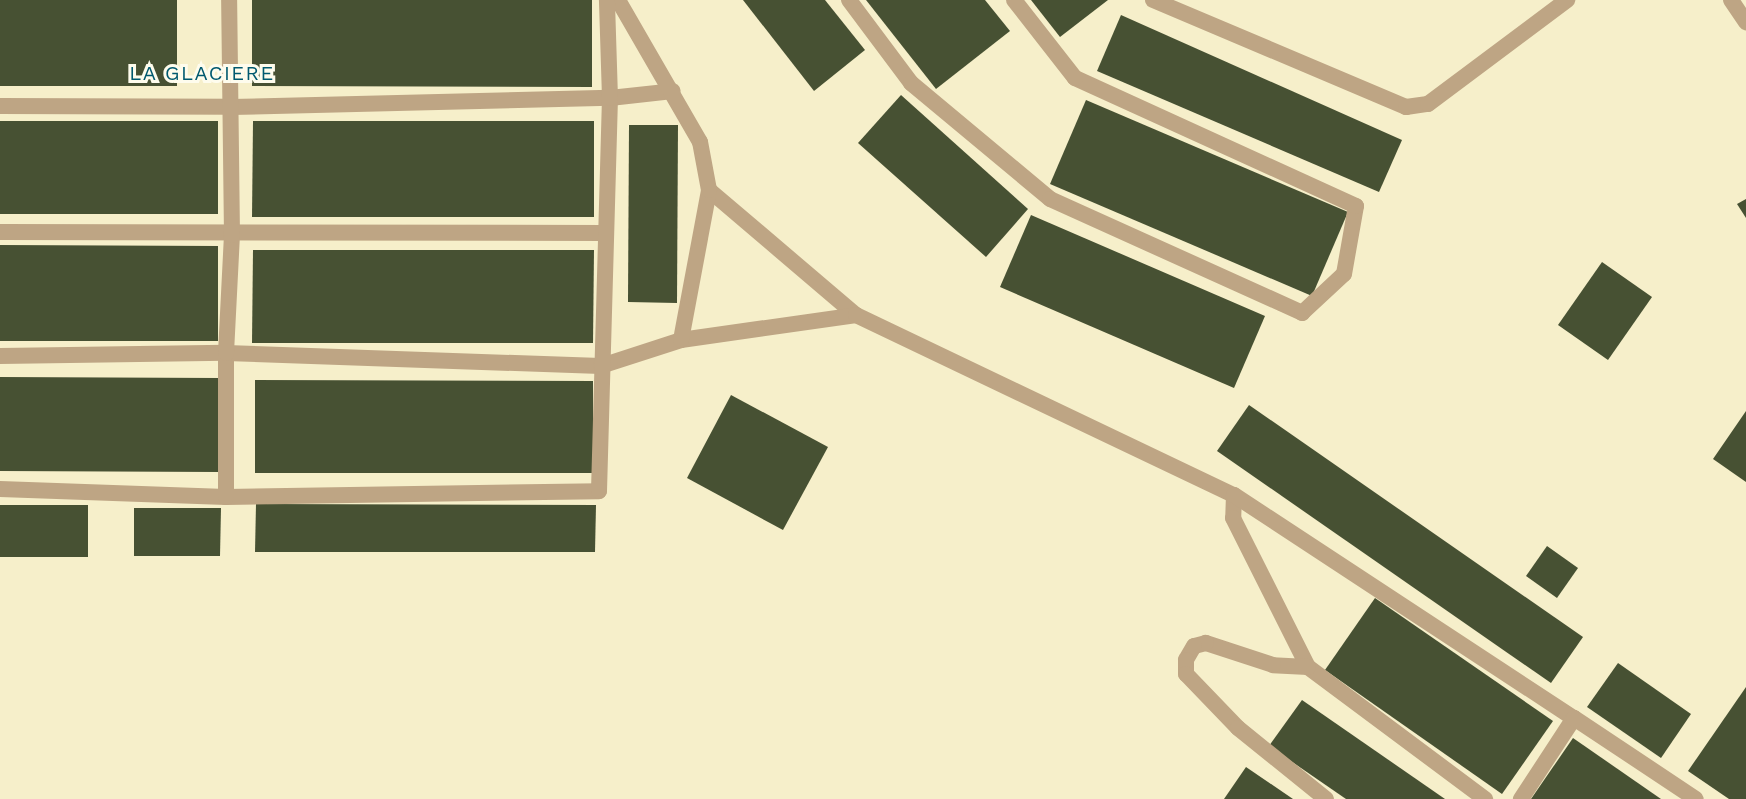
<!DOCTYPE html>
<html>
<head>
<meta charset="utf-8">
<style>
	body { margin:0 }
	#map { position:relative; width:1746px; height:799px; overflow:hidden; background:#f6efca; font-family:"Work Sans",sans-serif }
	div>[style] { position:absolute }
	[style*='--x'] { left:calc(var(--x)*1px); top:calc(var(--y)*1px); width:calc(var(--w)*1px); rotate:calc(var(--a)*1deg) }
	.building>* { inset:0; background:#475133 }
	.minor>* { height:16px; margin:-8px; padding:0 8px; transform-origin:8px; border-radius:8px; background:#bea584 }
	span { translate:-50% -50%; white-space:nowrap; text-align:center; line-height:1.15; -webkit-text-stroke:6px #fefced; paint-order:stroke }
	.neighbourhood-label { font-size:20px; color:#00596f; letter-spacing:1.5px }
</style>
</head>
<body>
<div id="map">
	<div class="building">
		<div style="clip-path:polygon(0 0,177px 0,177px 86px,0 86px)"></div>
		<div style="clip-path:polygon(252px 0,592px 0,592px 87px,252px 86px)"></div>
		<div style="clip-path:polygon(743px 0,825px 0,865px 50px,814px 91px)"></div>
		<div style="clip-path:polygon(866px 0,985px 0,1010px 31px,936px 89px)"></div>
		<div style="clip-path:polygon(1031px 0,1108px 0,1060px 37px)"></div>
		<div style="clip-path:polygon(1121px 15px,1402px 140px,1379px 192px,1097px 71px)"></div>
		<div style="clip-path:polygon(901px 95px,1028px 209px,986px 257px,858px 143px)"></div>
		<div style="clip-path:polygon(1086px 100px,1348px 212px,1312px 296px,1050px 184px)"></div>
		<div style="clip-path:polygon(0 121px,218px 121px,218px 214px,0 214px)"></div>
		<div style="clip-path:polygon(253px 121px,594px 121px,594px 217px,252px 217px)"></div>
		<div style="clip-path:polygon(629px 125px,678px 125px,677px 303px,628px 302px)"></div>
		<div style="clip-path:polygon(1746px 199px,1746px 218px,1737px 204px)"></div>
		<div style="clip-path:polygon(1031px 215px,1265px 316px,1234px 388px,1000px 287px)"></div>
		<div style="clip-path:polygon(0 245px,218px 246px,218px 341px,0 341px)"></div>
		<div style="clip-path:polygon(253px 250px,594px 250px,593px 343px,252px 343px)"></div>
		<div style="clip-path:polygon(1602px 262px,1652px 297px,1608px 360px,1558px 325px)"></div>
		<div style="clip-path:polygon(0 377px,219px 378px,219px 472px,0 471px)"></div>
		<div style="clip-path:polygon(255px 380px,593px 381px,593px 473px,255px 473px)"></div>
		<div style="clip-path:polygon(731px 395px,828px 447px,783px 530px,687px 478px)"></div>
		<div style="clip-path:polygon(1249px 405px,1583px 637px,1551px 683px,1217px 451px)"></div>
		<div style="clip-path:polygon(1746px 411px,1746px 482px,1713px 459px)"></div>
		<div style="clip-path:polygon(256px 504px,596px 505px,595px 552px,255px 552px)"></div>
		<div style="clip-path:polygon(0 505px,88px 505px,88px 557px,0 557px)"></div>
		<div style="clip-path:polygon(134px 508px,221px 508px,220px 556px,134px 556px)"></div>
		<div style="clip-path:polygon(1547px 546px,1578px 568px,1557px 598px,1526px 576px)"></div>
		<div style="clip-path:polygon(1375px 598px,1553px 721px,1502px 794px,1325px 670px)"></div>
		<div style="clip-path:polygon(1618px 663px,1691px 714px,1661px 758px,1587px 707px)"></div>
		<div style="clip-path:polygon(1746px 687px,1746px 799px,1729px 799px,1688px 771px)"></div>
		<div style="clip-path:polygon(1302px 700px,1445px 799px,1346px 799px,1269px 746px)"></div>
		<div style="clip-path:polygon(1573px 738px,1661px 799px,1531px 799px)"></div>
		<div style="clip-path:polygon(1246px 767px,1293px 799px,1224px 799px)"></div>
	</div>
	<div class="minor">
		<div style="--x:849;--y:0;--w:104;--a:53.2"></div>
		<div style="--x:911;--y:83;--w:181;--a:39.8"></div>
		<div style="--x:1050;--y:199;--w:277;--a:24.3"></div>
		<div style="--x:1302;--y:313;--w:57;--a:-42.9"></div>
		<div style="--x:1344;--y:274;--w:69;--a:-80"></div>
		<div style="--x:1356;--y:206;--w:309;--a:-155.5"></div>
		<div style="--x:1075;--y:78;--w:99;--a:-128"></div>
		<div style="--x:1153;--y:0;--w:275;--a:22.9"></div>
		<div style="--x:1406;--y:107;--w:22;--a:-8"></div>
		<div style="--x:1428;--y:104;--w:174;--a:-36.8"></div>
		<div style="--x:1731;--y:0;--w:27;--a:56"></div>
		<div style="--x:0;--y:106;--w:231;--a:0.2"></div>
		<div style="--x:231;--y:107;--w:379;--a:-1.4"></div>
		<div style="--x:610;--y:98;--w:63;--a:-6.3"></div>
		<div style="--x:709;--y:190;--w:193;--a:40.4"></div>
		<div style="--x:0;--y:232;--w:606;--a:0.09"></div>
		<div style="--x:681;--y:340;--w:177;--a:-8.1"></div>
		<div style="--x:856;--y:315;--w:419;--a:25.5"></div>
		<div style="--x:1234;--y:495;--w:23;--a:92"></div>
		<div style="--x:1233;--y:518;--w:167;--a:63.3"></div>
		<div style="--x:1308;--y:667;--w:221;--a:36.7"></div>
		<div style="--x:0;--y:356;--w:226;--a:-0.8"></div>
		<div style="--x:226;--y:353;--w:375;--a:2"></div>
		<div style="--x:601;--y:366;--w:84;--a:-18"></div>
		<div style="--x:681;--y:340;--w:153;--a:-79.4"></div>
		<div style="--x:709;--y:190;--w:49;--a:-100.6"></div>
		<div style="--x:700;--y:142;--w:164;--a:-120"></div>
		<div style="--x:0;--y:489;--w:226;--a:2"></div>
		<div style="--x:226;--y:497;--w:373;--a:-0.9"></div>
		<div style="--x:599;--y:491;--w:393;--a:-88.4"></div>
		<div style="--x:610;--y:98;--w:98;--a:-91.8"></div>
		<div style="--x:1234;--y:495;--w:407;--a:33.3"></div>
		<div style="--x:1574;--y:718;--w:97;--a:123.2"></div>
		<div style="--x:226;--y:497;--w:144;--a:-90"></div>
		<div style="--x:226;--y:353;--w:118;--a:-87.1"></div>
		<div style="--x:232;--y:235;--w:235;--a:-90.7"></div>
		<div style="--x:1308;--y:667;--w:35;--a:-177"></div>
		<div style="--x:1273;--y:665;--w:71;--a:-161.8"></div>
		<div style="--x:1206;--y:643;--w:12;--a:166"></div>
		<div style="--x:1194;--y:646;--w:16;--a:120"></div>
		<div style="--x:1186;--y:660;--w:14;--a:90"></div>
		<div style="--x:1186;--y:674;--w:75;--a:46.1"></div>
		<div style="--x:1238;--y:728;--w:113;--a:38.9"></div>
		<div style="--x:1574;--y:718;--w:146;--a:33.6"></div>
	</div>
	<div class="neighbourhood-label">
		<span style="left:202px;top:73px">LA GLACIERE</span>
	</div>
</div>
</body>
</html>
